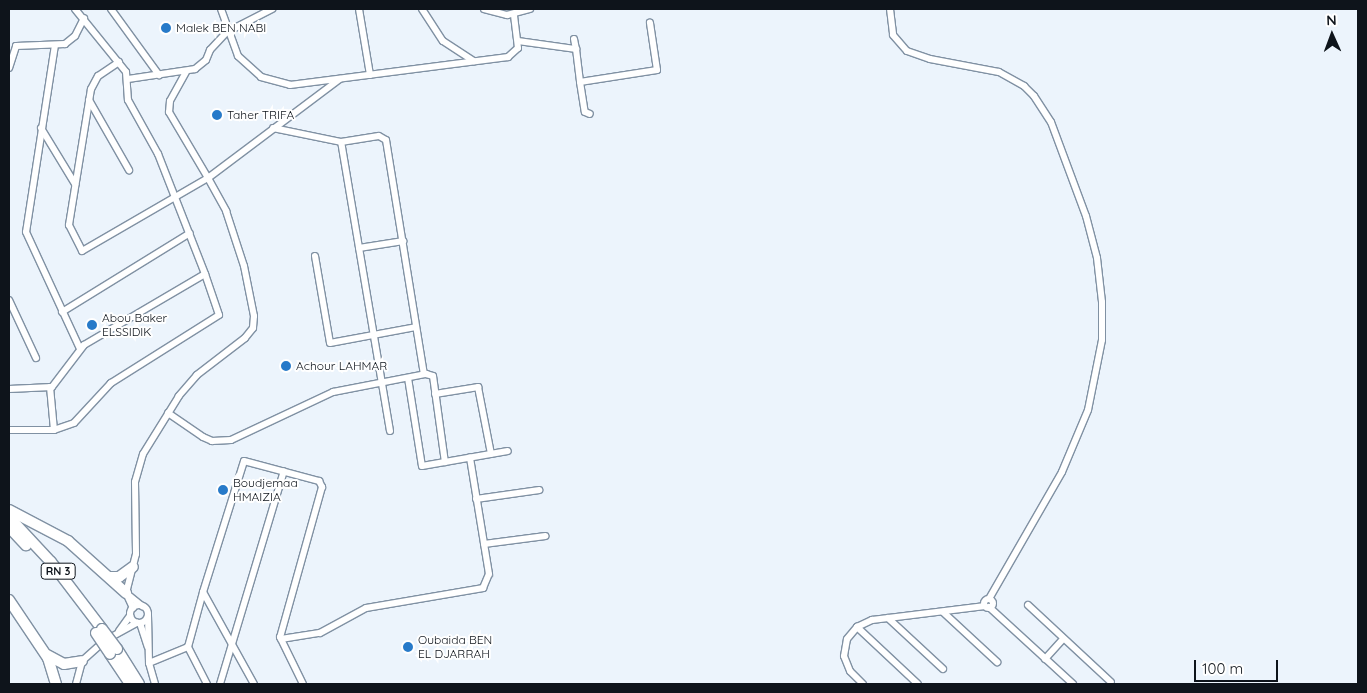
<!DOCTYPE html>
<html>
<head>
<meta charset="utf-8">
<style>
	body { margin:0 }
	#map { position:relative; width:1367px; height:693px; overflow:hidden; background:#ecf4fc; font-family:Quicksand,sans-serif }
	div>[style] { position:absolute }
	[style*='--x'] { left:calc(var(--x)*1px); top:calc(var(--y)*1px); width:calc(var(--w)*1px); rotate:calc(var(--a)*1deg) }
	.roads { filter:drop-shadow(1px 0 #8091a3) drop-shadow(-1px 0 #8091a3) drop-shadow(0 1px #8091a3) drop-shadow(0 -1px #8091a3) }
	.minor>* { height:6px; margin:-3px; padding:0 3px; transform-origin:3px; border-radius:3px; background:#fff }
	.minor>.ring { margin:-3px; padding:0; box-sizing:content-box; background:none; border:6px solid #fff; border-radius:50% }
	.trunk>* { height:10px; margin:-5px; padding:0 5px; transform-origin:5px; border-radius:5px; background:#fff }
	.bridges { filter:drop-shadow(1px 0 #8091a3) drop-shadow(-1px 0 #8091a3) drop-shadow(0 1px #8091a3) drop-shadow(0 -1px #8091a3) }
	.trunk-bridge>* { height:10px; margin:-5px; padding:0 5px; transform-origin:5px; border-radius:5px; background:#fff }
	.dots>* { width:14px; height:14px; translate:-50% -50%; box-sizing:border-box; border:2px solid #fff; border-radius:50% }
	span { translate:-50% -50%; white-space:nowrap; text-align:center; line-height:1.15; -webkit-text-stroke:4px #fff; paint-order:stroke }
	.shield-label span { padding:1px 4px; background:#fff; border:1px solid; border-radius:4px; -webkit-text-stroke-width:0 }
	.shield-label { font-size:11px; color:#0e141b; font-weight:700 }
	.poi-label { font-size:12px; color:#0e141b }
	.left { translate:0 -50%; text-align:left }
	.frame { position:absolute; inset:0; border:10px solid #0e141b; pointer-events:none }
	.north { position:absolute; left:1307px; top:10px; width:50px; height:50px; -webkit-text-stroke:4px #fff; paint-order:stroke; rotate:358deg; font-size:14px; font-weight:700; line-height:20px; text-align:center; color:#0e141b }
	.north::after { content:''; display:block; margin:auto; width:18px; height:22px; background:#0e141b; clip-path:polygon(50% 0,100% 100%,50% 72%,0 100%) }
	.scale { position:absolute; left:1194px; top:660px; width:84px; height:22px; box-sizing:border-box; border:2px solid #0e141b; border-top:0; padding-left:6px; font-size:15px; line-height:18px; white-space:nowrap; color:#0e141b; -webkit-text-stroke:4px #fff; paint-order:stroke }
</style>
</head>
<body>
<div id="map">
	<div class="roads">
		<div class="minor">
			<div style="--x:75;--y:9;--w:81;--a:51"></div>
			<div style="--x:126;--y:72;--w:28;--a:86"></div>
			<div style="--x:128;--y:100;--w:62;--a:60.9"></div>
			<div style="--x:158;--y:154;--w:129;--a:68.6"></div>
			<div style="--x:111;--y:9;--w:82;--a:54"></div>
			<div style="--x:221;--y:9;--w:50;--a:70.1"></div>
			<div style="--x:238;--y:56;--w:31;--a:42"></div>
			<div style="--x:261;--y:77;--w:30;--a:15"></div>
			<div style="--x:290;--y:85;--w:220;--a:-7.3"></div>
			<div style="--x:508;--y:57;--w:13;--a:-42"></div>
			<div style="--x:518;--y:48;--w:33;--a:-97"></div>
			<div style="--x:359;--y:9;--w:67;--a:80.5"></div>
			<div style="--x:422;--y:9;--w:38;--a:57"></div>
			<div style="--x:443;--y:41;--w:37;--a:33"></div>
			<div style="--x:484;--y:9;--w:24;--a:15"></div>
			<div style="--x:507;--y:15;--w:24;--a:-15"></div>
			<div style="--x:890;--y:9;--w:26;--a:83"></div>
			<div style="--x:893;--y:35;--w:21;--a:49"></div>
			<div style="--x:907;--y:51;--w:24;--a:19"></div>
			<div style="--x:930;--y:59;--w:70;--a:10.7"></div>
			<div style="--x:999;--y:72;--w:29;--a:29"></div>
			<div style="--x:1024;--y:86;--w:14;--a:45"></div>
			<div style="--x:1034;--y:96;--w:31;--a:57"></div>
			<div style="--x:1051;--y:122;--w:100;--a:69.6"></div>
			<div style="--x:1086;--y:216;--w:43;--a:75.3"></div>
			<div style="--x:1097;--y:258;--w:44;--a:83.5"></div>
			<div style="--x:1102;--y:302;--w:38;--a:90"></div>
			<div style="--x:1102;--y:340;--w:71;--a:101.3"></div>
			<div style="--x:1088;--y:410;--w:67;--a:112.8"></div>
			<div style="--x:1062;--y:472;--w:146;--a:119.9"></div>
			<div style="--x:574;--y:39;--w:10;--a:79"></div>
			<div style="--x:518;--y:41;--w:59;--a:7.9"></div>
			<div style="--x:576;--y:49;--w:33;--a:83"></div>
			<div style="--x:580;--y:82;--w:78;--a:-8.9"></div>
			<div style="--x:657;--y:70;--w:48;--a:-98.5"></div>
			<div style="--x:55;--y:45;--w:189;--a:98.8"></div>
			<div style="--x:26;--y:232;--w:129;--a:65.2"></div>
			<div style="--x:119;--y:62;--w:25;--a:146"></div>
			<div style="--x:98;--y:76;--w:15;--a:118"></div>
			<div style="--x:91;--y:89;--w:138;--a:99.2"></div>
			<div style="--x:69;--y:225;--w:29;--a:63"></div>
			<div style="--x:82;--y:251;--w:146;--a:-30.1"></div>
			<div style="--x:208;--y:178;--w:38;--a:61"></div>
			<div style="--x:226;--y:211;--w:58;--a:71.9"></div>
			<div style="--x:244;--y:266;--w:51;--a:78.7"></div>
			<div style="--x:254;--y:316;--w:12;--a:95"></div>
			<div style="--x:253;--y:328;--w:13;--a:129"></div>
			<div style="--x:245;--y:338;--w:61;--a:142.4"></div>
			<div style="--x:197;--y:375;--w:28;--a:131"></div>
			<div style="--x:179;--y:396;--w:68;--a:121.8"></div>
			<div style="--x:143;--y:454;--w:29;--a:106"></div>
			<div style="--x:135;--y:482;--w:72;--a:89.2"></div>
			<div style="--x:136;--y:554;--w:40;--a:104.4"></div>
			<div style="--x:9;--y:68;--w:23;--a:-72"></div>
			<div style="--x:16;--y:46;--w:49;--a:-2.3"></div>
			<div style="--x:65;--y:44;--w:13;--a:-39"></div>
			<div style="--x:75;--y:36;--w:20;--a:-63"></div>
			<div style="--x:186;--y:72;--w:33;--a:119"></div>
			<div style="--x:170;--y:101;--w:11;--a:95"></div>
			<div style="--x:169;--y:112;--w:77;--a:59.4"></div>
			<div style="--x:208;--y:178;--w:165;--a:-36.9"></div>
			<div style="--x:128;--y:79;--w:68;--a:-8.5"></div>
			<div style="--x:195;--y:69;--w:14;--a:-39"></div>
			<div style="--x:206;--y:60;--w:11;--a:-68"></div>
			<div style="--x:210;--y:50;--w:25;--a:-47"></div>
			<div style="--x:227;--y:32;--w:51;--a:-27.1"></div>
			<div style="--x:580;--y:82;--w:30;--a:81"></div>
			<div style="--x:585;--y:112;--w:5;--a:22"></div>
			<div style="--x:89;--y:100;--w:81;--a:60.3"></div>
			<div style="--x:41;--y:128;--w:66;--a:58.7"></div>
			<div style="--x:273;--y:128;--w:69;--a:11.6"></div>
			<div style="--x:359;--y:248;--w:45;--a:-9"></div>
			<div style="--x:315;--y:256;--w:88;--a:80.2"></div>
			<div style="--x:330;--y:343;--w:87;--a:-10.5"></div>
			<div style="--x:9;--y:300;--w:64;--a:65"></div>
			<div style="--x:62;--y:312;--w:150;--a:-31.7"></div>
			<div style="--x:408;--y:378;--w:89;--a:81"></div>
			<div style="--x:422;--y:466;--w:87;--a:-9.9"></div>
			<div style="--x:50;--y:387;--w:43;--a:84.7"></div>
			<div style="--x:9;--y:389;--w:43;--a:-2.7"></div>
			<div style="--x:52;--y:387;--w:53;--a:-52.7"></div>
			<div style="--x:84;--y:345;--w:140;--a:-30.4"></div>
			<div style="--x:205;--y:274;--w:43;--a:71.1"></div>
			<div style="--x:219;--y:315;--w:128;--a:147.8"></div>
			<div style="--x:111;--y:383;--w:54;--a:132.8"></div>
			<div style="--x:74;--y:423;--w:21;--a:161"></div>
			<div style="--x:54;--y:430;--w:45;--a:180"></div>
			<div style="--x:435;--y:394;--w:44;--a:-9.2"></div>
			<div style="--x:478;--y:387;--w:68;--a:79"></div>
			<div style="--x:168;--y:413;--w:42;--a:34.4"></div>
			<div style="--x:203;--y:437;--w:10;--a:24"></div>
			<div style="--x:212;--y:441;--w:19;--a:-3"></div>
			<div style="--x:231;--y:440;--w:113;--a:-25.2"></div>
			<div style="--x:333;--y:392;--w:95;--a:-11"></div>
			<div style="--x:426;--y:374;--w:7;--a:16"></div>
			<div style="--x:433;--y:376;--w:87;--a:82.1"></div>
			<div style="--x:390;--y:431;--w:293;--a:-99.6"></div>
			<div style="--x:341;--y:142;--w:38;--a:-9"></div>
			<div style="--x:379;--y:136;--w:8;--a:30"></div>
			<div style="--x:386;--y:140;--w:237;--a:80.8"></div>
			<div style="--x:476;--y:499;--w:64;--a:-8.1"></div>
			<div style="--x:484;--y:544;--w:62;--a:-7.5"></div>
			<div style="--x:203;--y:592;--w:137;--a:-72.6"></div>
			<div style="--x:244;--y:461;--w:78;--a:14.9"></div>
			<div style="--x:319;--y:481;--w:7;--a:63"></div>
			<div style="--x:322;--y:487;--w:156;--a:105.6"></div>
			<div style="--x:280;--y:637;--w:52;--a:63.9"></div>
			<div class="ring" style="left:983.5px;top:598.5px;width:3px;height:3px"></div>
			<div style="--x:1028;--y:605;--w:113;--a:42.9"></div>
			<div class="ring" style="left:130px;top:605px;width:12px;height:12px"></div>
			<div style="--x:989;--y:607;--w:114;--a:42.5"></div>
			<div style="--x:133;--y:608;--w:17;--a:-115"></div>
			<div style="--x:126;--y:593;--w:21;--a:39"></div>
			<div style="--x:943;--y:612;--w:74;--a:42.8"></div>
			<div style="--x:148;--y:615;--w:48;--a:88.8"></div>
			<div style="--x:149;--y:663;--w:22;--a:74"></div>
			<div style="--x:888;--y:618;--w:75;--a:42.8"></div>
			<div style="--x:140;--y:623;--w:25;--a:72"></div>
			<div style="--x:857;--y:627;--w:83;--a:43.1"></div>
			<div style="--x:119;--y:631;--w:19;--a:-54"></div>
			<div style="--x:281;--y:639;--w:39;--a:-9"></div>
			<div style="--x:320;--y:633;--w:52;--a:-28.5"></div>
			<div style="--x:366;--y:608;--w:119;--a:-9.7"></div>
			<div style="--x:483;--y:588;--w:15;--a:-67"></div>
			<div style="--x:489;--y:574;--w:118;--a:-99.3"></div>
			<div style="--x:1045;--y:659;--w:27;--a:-48"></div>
			<div style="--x:149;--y:663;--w:42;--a:-22.3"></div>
			<div style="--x:76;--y:684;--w:24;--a:-75"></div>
			<div style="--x:82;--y:661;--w:30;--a:-42"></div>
			<div style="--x:104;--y:641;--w:38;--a:-29"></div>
			<div style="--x:207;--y:684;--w:42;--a:-117.2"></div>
			<div style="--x:188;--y:647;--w:57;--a:-74.7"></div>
			<div style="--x:203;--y:592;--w:105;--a:61"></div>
			<div style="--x:220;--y:684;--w:222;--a:-73.3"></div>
			<div style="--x:863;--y:684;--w:18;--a:-135"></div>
			<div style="--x:850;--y:671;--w:16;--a:-112"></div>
			<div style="--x:844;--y:656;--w:17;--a:-80"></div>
			<div style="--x:847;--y:639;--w:16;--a:-50"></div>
			<div style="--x:857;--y:627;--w:17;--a:-25"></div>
			<div style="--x:872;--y:620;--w:114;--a:-7.1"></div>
		</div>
		<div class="trunk">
			<div style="--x:9;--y:510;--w:67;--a:27.7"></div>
			<div style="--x:68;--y:541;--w:78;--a:41.9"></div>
			<div style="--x:9;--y:517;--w:62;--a:47"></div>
			<div style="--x:51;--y:562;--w:84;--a:52.7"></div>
			<div style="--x:9;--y:527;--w:25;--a:47"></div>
			<div style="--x:109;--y:577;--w:10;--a:0"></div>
			<div style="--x:119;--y:577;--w:17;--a:-36"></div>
			<div style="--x:9;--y:600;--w:70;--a:56.1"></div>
			<div style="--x:48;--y:658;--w:27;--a:73"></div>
			<div style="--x:117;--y:649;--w:41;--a:57.8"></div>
			<div style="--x:110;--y:654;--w:36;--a:56"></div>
			<div style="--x:47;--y:655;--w:19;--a:28"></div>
			<div style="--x:64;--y:664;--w:18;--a:-9"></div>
		</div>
	</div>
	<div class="bridges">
		<div class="trunk-bridge">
			<div style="--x:102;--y:629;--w:25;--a:53"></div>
			<div style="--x:96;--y:633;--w:25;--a:56"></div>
		</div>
	</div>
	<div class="dots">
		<div style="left:166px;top:28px;background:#277ac9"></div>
		<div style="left:217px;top:115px;background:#277ac9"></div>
		<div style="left:92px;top:325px;background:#277ac9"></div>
		<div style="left:286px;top:366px;background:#277ac9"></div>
		<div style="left:223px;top:490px;background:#277ac9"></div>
		<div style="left:408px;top:647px;background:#277ac9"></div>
	</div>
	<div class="shield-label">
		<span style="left:58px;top:571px">RN 3</span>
	</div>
	<div class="poi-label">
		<span class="left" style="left:176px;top:28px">Malek BEN NABI</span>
		<span class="left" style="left:227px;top:115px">Taher TRIFA</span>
		<span class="left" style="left:102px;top:325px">Abou Baker<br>ELSSIDIK</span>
		<span class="left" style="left:296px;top:366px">Achour LAHMAR</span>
		<span class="left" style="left:233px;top:490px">Boudjemaa<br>HMAIZIA</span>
		<span class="left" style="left:418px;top:647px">Oubaida BEN<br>EL DJARRAH</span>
	</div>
	<div class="frame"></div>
	<div class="north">N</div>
	<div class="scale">100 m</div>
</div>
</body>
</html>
